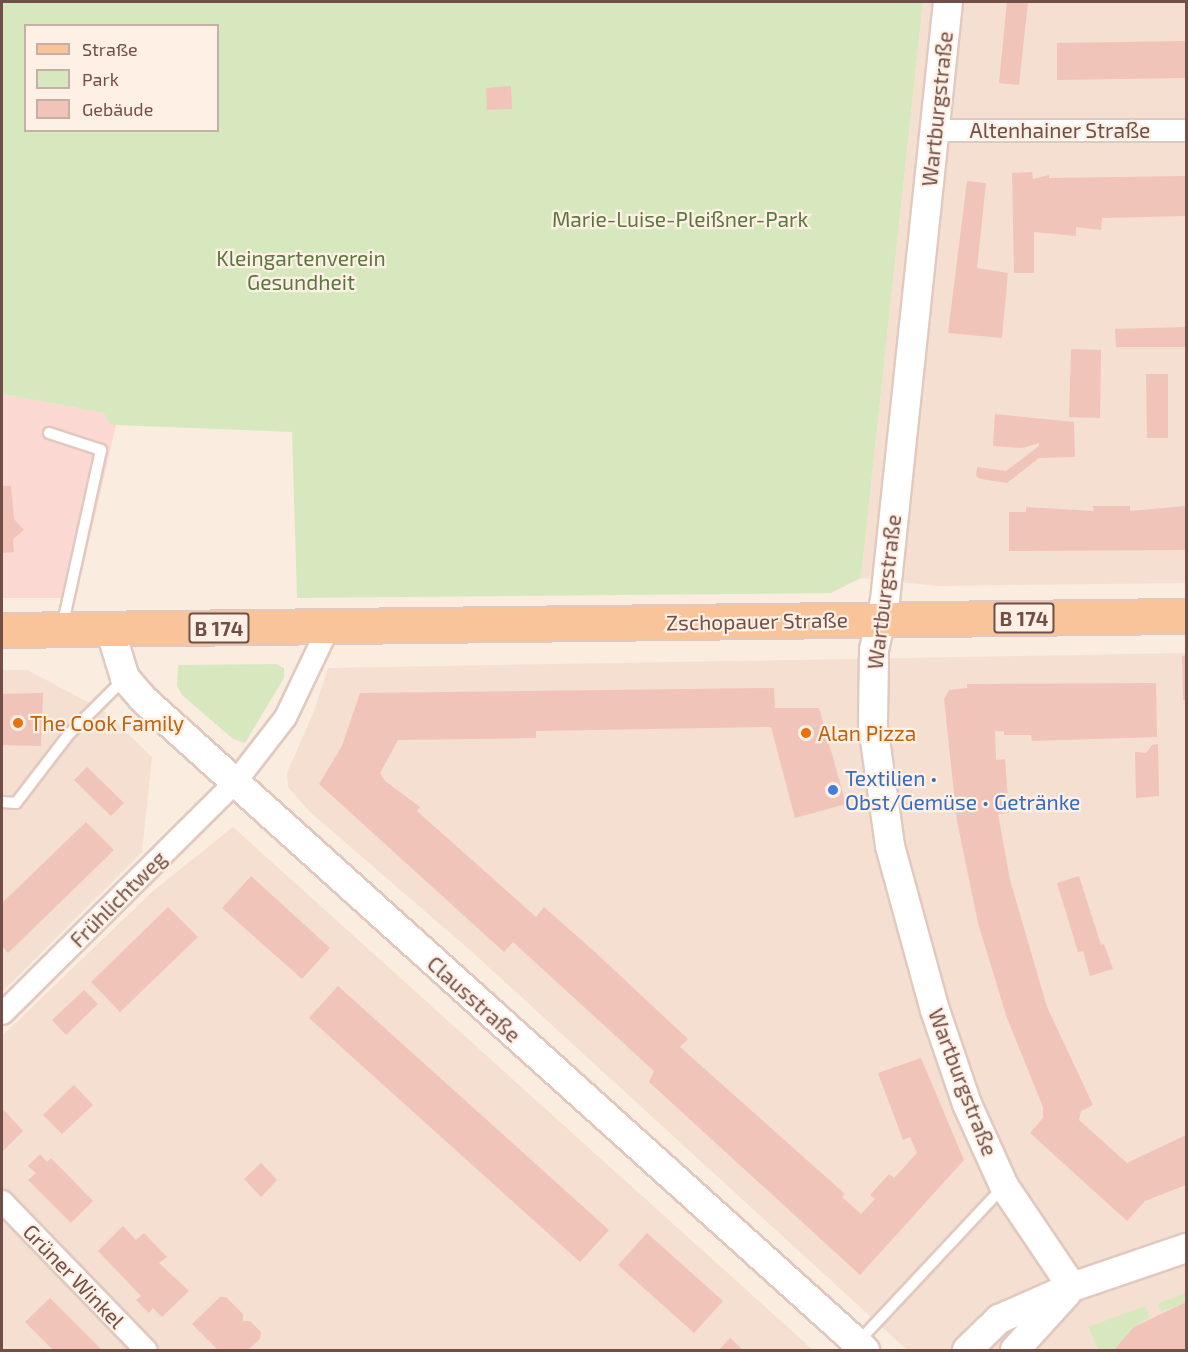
<!DOCTYPE html>
<html>
<head>
<meta charset="utf-8">
<style>
	body { margin:0 }
	#map { position:relative; width:1188px; height:1352px; overflow:hidden; background:#fbece0; font-family:"Exo 2",sans-serif }
	div>[style] { position:absolute }
	[style*='--x'] { left:calc(var(--x)*1px); top:calc(var(--y)*1px); width:calc(var(--w)*1px); rotate:calc(var(--a)*1deg) }
	.residential>* { inset:0; background:#f5dfd1 }
	.commercial>* { inset:0; background:#fcd8d3 }
	.green>* { inset:0; background:#d7e8bf }
	.building>* { inset:0; background:#f0c4b8 }
	.roads { filter:drop-shadow(2px 0 #e1c9bf) drop-shadow(-2px 0 #e1c9bf) drop-shadow(0 2px #e1c9bf) drop-shadow(0 -2px #e1c9bf) }
	.lane>* { height:10px; margin:-5px; padding:0 5px; transform-origin:5px; border-radius:5px; background:#fff }
	.street>* { height:21px; margin:-10.5px; padding:0 10.5px; transform-origin:10.5px; border-radius:10.5px; background:#fff }
	.secondary>* { height:28px; margin:-14px; padding:0 14px; transform-origin:14px; border-radius:14px; background:#fff }
	.primary>* { height:33px; margin:-16.5px; padding:0 16.5px; transform-origin:16.5px; border-radius:16.5px; background:#f9c499 }
	.dots>* { width:16px; height:16px; translate:-50% -50%; box-sizing:border-box; border:3px solid #fff0e5; border-radius:50% }
	span { translate:-50% -50%; white-space:nowrap; text-align:center; line-height:1.15; -webkit-text-stroke:4.5px #fff0e5; paint-order:stroke }
	.shield-label span { padding:2px 4px; background:#fff0e5; border:2px solid; border-radius:4px; -webkit-text-stroke-width:0 }
	.shield-label { font-size:20px; color:#714f48; font-weight:700 }
	.street-label { font-size:21px; color:#714f48 }
	.park-label { font-size:21px; color:#5b7741 }
	.food-label { font-size:21px; color:#c56008 }
	.left { translate:0 -50%; text-align:left }
	.shop-label { font-size:21px; color:#366cbe }
	.frame { position:absolute; inset:0; border:3px solid #714f48; pointer-events:none }
	.legend { position:absolute; left:24px; top:24px; width:195px; height:108px; box-sizing:border-box; background:#fff0e5; border:2px solid #c6b0a6; margin:0; padding:8px 10px; list-style:none; font-size:18px; color:#714f48 }
	.legend li { display:flex; align-items:center; gap:12px; height:30px }
	.legend b { width:30px; border:2px solid #c6b0a6 }
</style>
</head>
<body>
<div id="map">
	<div class="residential">
		<div style="clip-path:polygon(923px 2px,1186px 2px,1186px 583px,938px 586px,861px 578px)"></div>
		<div style="clip-path:polygon(1186px 653px,1186px 1350px,907px 1350px,471px 951px,310px 812px,288px 787px,287px 773px,314px 711px,328px 668px)"></div>
		<div style="clip-path:polygon(2px 670px,27px 670px,103px 710px,152px 757px,142px 852px,2px 992px)"></div>
		<div style="clip-path:polygon(233px 827px,813px 1350px,2px 1350px,2px 1036px,153px 891px)"></div>
	</div>
	<div class="commercial">
		<div style="clip-path:polygon(2px 394px,105px 413px,109px 424px,116px 425px,76px 598px,2px 598px)"></div>
	</div>
	<div class="green">
		<div style="clip-path:polygon(evenodd,2px 2px,923px 2px,861px 578px,831px 593px,297px 598px,292px 432px,116px 425px,109px 424px,104px 413px,2px 394px,2px 2px,26px 26px,218px 26px,218px 130px,26px 130px,26px 26px)"></div>
		<div style="clip-path:polygon(276px 664px,284px 668px,284px 678px,245px 743px,233px 739px,182px 695px,177px 686px,178px 665px)"></div>
		<div style="clip-path:polygon(1186px 1292px,1186px 1302px,1161px 1312px,1158px 1304px)"></div>
		<div style="clip-path:polygon(1145px 1306px,1150px 1317px,1134px 1327px,1114px 1350px,1099px 1350px,1088px 1327px)"></div>
	</div>
	<div class="building">
		<div style="clip-path:polygon(1007px 2px,1028px 2px,1019px 85px,999px 83px)"></div>
		<div style="clip-path:polygon(1186px 41px,1186px 78px,1057px 80px,1057px 43px)"></div>
		<div style="clip-path:polygon(511px 86px,512px 109px,487px 110px,486px 88px)"></div>
		<div style="clip-path:polygon(1032px 172px,1033px 179px,1049px 175px,1049px 178px,1186px 176px,1186px 216px,1102px 218px,1101px 230px,1076px 227px,1076px 236px,1034px 232px,1034px 273px,1014px 273px,1012px 173px)"></div>
		<div style="clip-path:polygon(967px 181px,986px 183px,977px 268px,1008px 273px,1002px 338px,948px 333px)"></div>
		<div style="clip-path:polygon(1186px 327px,1186px 347px,1116px 347px,1115px 329px)"></div>
		<div style="clip-path:polygon(1071px 349px,1101px 350px,1100px 418px,1069px 417px)"></div>
		<div style="clip-path:polygon(1146px 374px,1168px 374px,1168px 438px,1147px 438px)"></div>
		<div style="clip-path:polygon(995px 414px,1074px 422px,1075px 457px,1039px 458px,1007px 483px,981px 479px,976px 476px,977px 467px,1006px 471px,1039px 446px,1039px 443px,1022px 448px,993px 446px)"></div>
		<div style="clip-path:polygon(2px 486px,11px 486px,14px 519px,24px 530px,13px 539px,14px 552px,2px 553px)"></div>
		<div style="clip-path:polygon(1093px 506px,1130px 506px,1130px 511px,1186px 506px,1186px 550px,1009px 551px,1009px 512px,1026px 512px,1026px 507px,1094px 511px)"></div>
		<div style="clip-path:polygon(1186px 655px,1186px 700px,1183px 700px,1182px 656px)"></div>
		<div style="clip-path:polygon(1156px 683px,1157px 737px,1032px 741px,1031px 735px,1004px 735px,1004px 731px,995px 731px,996px 760px,1005px 759px,1009px 813px,998px 814px,1010px 880px,1047px 1007px,1093px 1105px,1081px 1111px,1079px 1120px,1127px 1163px,1186px 1135px,1186px 1185px,1145px 1201px,1127px 1221px,1030px 1133px,1043px 1118px,1043px 1107px,1007px 1018px,978px 923px,957px 821px,944px 699px,949px 690px,967px 688px,967px 684px)"></div>
		<div style="clip-path:polygon(774px 688px,775px 708px,819px 708px,846px 804px,795px 818px,771px 727px,536px 731px,536px 738px,398px 740px,380px 773px,385px 781px,420px 807px,417px 811px,536px 917px,544px 907px,596px 953px,688px 1039px,680px 1047px,845px 1194px,842px 1197px,861px 1214px,875px 1199px,870px 1195px,889px 1174px,894px 1178px,917px 1153px,910px 1137px,903px 1140px,878px 1073px,921px 1058px,964px 1160px,860px 1275px,649px 1082px,654px 1071px,513px 942px,504px 952px,319px 784px,342px 746px,360px 693px)"></div>
		<div style="clip-path:polygon(39px 693px,43px 693px,41px 746px,2px 745px,2px 694px)"></div>
		<div style="clip-path:polygon(1158px 744px,1159px 796px,1136px 798px,1135px 752px,1146px 753px,1152px 745px)"></div>
		<div style="clip-path:polygon(87px 767px,124px 803px,111px 816px,74px 780px)"></div>
		<div style="clip-path:polygon(86px 822px,114px 850px,8px 953px,2px 946px,2px 903px)"></div>
		<div style="clip-path:polygon(251px 876px,330px 948px,302px 979px,222px 908px)"></div>
		<div style="clip-path:polygon(1079px 876px,1101px 945px,1104px 944px,1113px 969px,1090px 976px,1083px 951px,1078px 952px,1057px 883px)"></div>
		<div style="clip-path:polygon(168px 907px,198px 937px,120px 1012px,91px 982px)"></div>
		<div style="clip-path:polygon(338px 986px,609px 1230px,580px 1262px,309px 1018px)"></div>
		<div style="clip-path:polygon(84px 990px,98px 1004px,66px 1035px,52px 1020px)"></div>
		<div style="clip-path:polygon(74px 1085px,93px 1105px,62px 1134px,43px 1115px)"></div>
		<div style="clip-path:polygon(2px 1108px,23px 1131px,2px 1152px)"></div>
		<div style="clip-path:polygon(40px 1154px,47px 1162px,51px 1158px,93px 1201px,71px 1223px,28px 1180px,36px 1173px,28px 1166px)"></div>
		<div style="clip-path:polygon(261px 1163px,277px 1180px,261px 1197px,244px 1179px)"></div>
		<div style="clip-path:polygon(123px 1226px,136px 1240px,144px 1233px,167px 1257px,159px 1263px,189px 1291px,162px 1317px,153px 1308px,149px 1313px,136px 1300px,141px 1296px,98px 1251px)"></div>
		<div style="clip-path:polygon(647px 1233px,723px 1301px,694px 1333px,618px 1265px)"></div>
		<div style="clip-path:polygon(220px 1297px,226px 1297px,243px 1314px,243px 1321px,250px 1321px,261px 1332px,260px 1339px,248px 1350px,218px 1350px,192px 1324px)"></div>
		<div style="clip-path:polygon(50px 1298px,102px 1350px,53px 1350px,25px 1322px)"></div>
		<div style="clip-path:polygon(1186px 1302px,1186px 1350px,1114px 1350px,1134px 1327px)"></div>
		<div style="clip-path:polygon(730px 1338px,743px 1350px,719px 1350px)"></div>
	</div>
	<div class="roads">
		<div class="lane">
			<div style="--x:49;--y:433;--w:55;--a:18.1"></div>
			<div style="--x:101;--y:450;--w:181;--a:102.4"></div>
			<div style="--x:2;--y:802;--w:14;--a:4"></div>
			<div style="--x:16;--y:803;--w:87;--a:-52.5"></div>
			<div style="--x:69;--y:734;--w:78;--a:-45"></div>
			<div style="--x:859;--y:1341;--w:212;--a:-46.9"></div>
		</div>
		<div class="street">
			<div style="--x:934;--y:130;--w:252;--a:0"></div>
			<div style="--x:2;--y:1013;--w:325;--a:-44.8"></div>
			<div style="--x:233;--y:784;--w:85;--a:-52.2"></div>
			<div style="--x:285;--y:717;--w:100;--a:-64.5"></div>
			<div style="--x:2;--y:1201;--w:207;--a:46"></div>
		</div>
		<div class="secondary">
			<div style="--x:948;--y:2;--w:601;--a:96.01"></div>
			<div style="--x:885;--y:600;--w:51;--a:102.4"></div>
			<div style="--x:874;--y:650;--w:76;--a:90.8"></div>
			<div style="--x:873;--y:726;--w:121;--a:81.9"></div>
			<div style="--x:890;--y:846;--w:170;--a:74.7"></div>
			<div style="--x:935;--y:1010;--w:99;--a:71.2"></div>
			<div style="--x:967;--y:1104;--w:90;--a:65.7"></div>
			<div style="--x:1004;--y:1186;--w:122;--a:56"></div>
			<div style="--x:110;--y:629;--w:51;--a:73"></div>
			<div style="--x:125;--y:678;--w:28;--a:49"></div>
			<div style="--x:143;--y:699;--w:972;--a:42.04"></div>
			<div style="--x:967;--y:1350;--w:45;--a:-44.1"></div>
			<div style="--x:999;--y:1319;--w:80;--a:-23.7"></div>
			<div style="--x:1072;--y:1287;--w:120;--a:-18.9"></div>
			<div style="--x:1015;--y:1350;--w:76;--a:-47.7"></div>
		</div>
		<div class="primary">
			<div style="--x:2;--y:630;--w:1184;--a:-0.68"></div>
		</div>
	</div>
	<div class="dots">
		<div style="left:18px;top:723px;background:#e8710a"></div>
		<div style="left:806px;top:733px;background:#e8710a"></div>
		<div style="left:833px;top:790px;background:#3f7fe0"></div>
	</div>
	<div class="shield-label">
		<span style="left:1024px;top:618px">B 174</span>
		<span style="left:219px;top:628px">B 174</span>
	</div>
	<div class="street-label">
		<span style="left:937px;top:109px;rotate:-84deg">Wartburgstraße</span>
		<span style="left:1060px;top:130px">Altenhainer Straße</span>
		<span style="left:884px;top:592px;rotate:-83deg">Wartburgstraße</span>
		<span style="left:757px;top:621px;rotate:-1deg">Zschopauer Straße</span>
		<span style="left:118px;top:899px;rotate:-45deg">Frühlichtweg</span>
		<span style="left:474px;top:999px;rotate:42deg">Clausstraße</span>
		<span style="left:963px;top:1082px;rotate:69deg">Wartburgstraße</span>
		<span style="left:74px;top:1276px;rotate:46deg">Grüner Winkel</span>
	</div>
	<div class="park-label">
		<span style="left:680px;top:219px">Marie-Luise-Pleißner-Park</span>
		<span style="left:301px;top:270px">Kleingartenverein<br>Gesundheit</span>
	</div>
	<div class="food-label">
		<span class="left" style="left:30px;top:723px">The Cook Family</span>
		<span class="left" style="left:818px;top:733px">Alan Pizza</span>
	</div>
	<div class="shop-label">
		<span class="left" style="left:845px;top:790px">Textilien •<br>Obst/Gemüse • Getränke</span>
	</div>
	<div class="frame"></div>
	<ul class="legend">
	<li><b style="height:8px;background:#f9c499"></b>Straße</li>
	<li><b style="height:16px;background:#d7e8bf"></b>Park</li>
	<li><b style="height:16px;background:#f0c4b8"></b>Gebäude</li>
	</ul>
</div>
</body>
</html>
